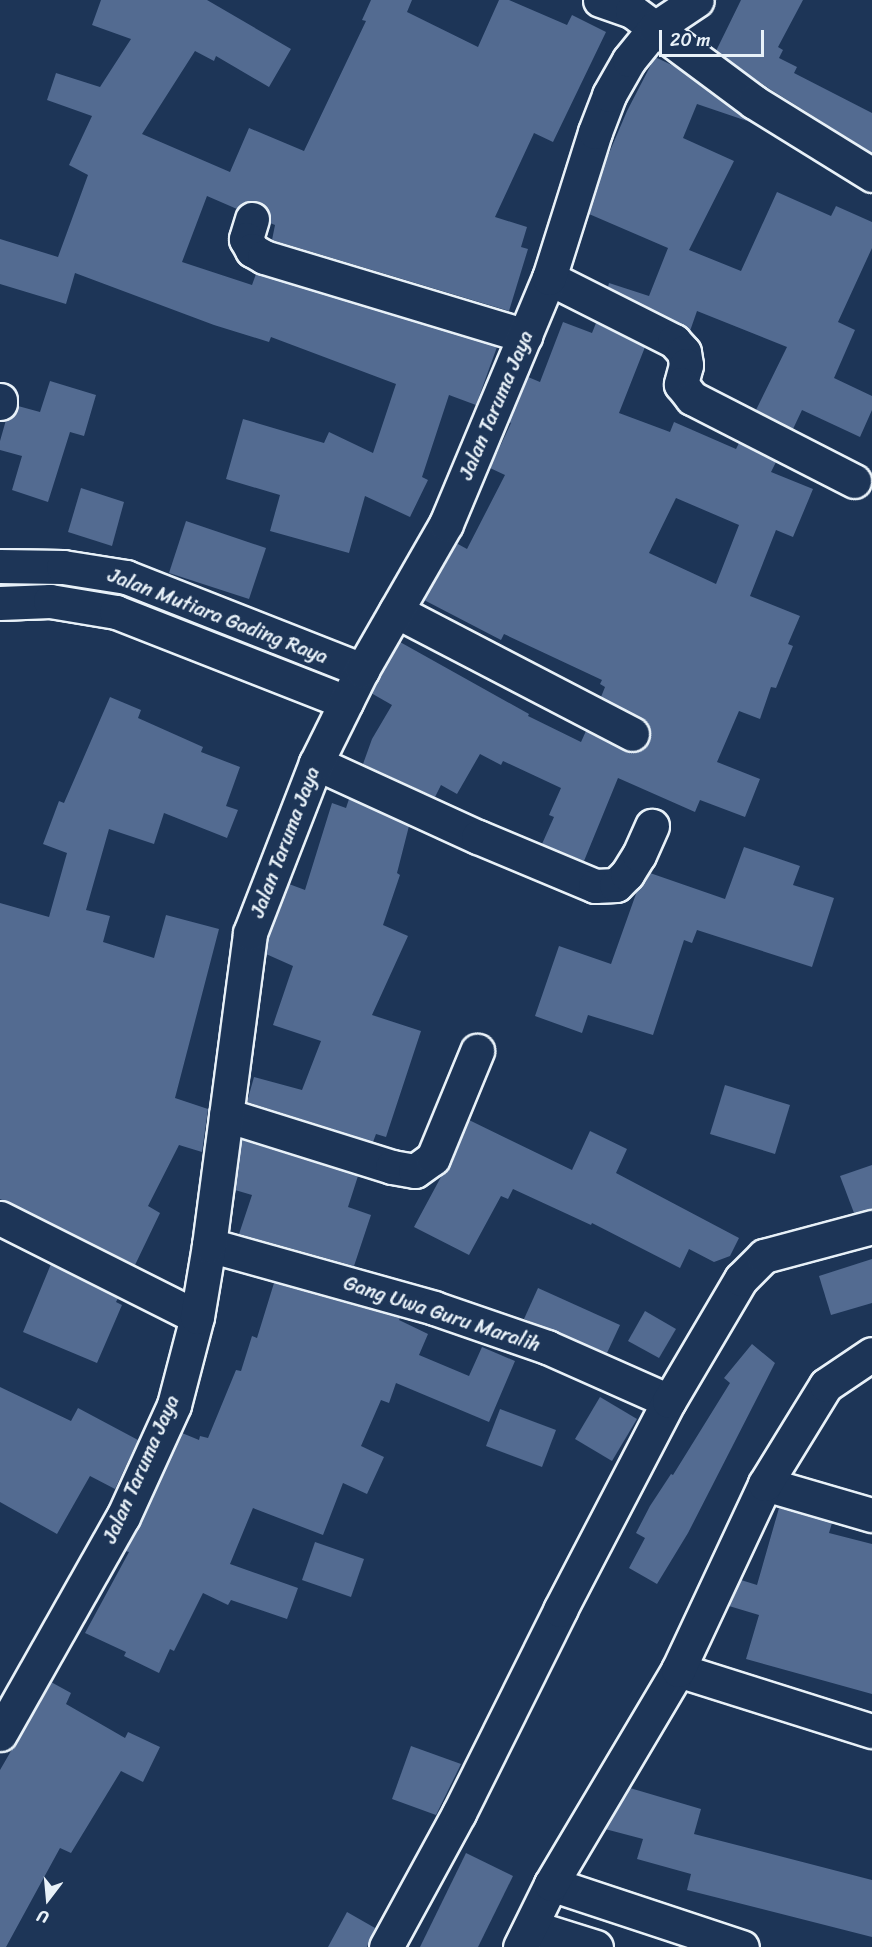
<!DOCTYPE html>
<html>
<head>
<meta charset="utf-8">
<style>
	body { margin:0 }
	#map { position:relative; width:872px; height:1947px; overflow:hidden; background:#1d3557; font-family:Sriracha,sans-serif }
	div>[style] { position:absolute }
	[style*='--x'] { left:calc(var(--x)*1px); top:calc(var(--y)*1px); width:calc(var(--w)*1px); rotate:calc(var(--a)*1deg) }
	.building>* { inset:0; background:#536b91 }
	.roads { filter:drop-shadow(2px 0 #e8f1f8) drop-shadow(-2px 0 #e8f1f8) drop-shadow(0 2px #e8f1f8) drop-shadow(0 -2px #e8f1f8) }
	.street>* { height:33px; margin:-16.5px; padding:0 16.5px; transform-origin:16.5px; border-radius:16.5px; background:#1d3557 }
	.primary>* { height:33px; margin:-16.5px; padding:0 16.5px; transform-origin:16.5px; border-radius:16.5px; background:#1d3557 }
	span { translate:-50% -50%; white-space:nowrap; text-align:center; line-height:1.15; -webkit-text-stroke:6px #1d3557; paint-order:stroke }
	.street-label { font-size:20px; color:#e8f1f8 }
	.north { position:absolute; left:18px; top:1869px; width:60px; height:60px; -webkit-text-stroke:4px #1d3557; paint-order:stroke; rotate:196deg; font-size:16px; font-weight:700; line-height:24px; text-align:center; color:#e8f1f8 }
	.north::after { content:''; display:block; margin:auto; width:21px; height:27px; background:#e8f1f8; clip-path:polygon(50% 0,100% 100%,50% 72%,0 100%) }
	.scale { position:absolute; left:659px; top:30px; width:105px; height:27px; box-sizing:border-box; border:3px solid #e8f1f8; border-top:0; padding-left:8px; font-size:18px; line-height:21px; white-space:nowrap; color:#e8f1f8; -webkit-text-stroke:4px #1d3557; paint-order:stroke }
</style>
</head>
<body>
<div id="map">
	<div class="building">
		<div style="clip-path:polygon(101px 0,207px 0,291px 49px,269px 87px,216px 56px,214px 61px,195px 51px,142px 134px,230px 172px,249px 128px,304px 151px,366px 21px,362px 20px,371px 0,412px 0,407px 12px,478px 47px,499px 0,509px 0,567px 25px,572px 15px,606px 32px,553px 142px,534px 133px,495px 217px,527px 227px,521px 247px,528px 249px,509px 311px,272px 240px,275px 225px,270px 223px,270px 214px,265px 206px,257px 201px,248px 201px,237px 209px,207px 196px,182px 262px,252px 285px,256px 274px,497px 347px,476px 405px,449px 395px,422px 477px,428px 480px,410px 517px,365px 496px,349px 553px,270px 531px,280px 495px,226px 479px,243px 419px,324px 443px,329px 432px,373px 453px,396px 384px,271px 337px,269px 342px,214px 325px,75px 273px,66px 304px,0 284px,0 239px,58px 257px,88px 175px,69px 165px,92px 116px,47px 100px,56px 73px,100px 87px,131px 39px,92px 25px)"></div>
		<div style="clip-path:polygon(741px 0,803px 0,778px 47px,783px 50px,779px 58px,797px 67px,794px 73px,872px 113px,872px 153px,765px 86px,716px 51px)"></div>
		<div style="clip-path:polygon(655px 57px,676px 67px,753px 123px,697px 104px,683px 138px,734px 161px,689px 250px,741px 271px,777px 192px,831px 216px,836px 206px,872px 222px,872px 248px,838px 322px,855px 330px,834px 378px,872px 396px,872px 410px,860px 437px,802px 410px,793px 429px,756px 410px,787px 347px,697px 311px,690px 331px,608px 287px,609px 283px,649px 296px,668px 248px,589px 214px,604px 165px,627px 111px)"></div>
		<div style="clip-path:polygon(evenodd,563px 322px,592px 333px,596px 323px,645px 347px,619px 413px,670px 432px,674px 422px,736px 449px,739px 443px,776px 462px,771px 472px,813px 489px,793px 537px,776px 530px,750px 596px,800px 616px,788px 644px,793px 646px,776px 688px,771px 687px,760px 719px,739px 711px,717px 762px,760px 779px,745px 817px,700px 800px,695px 812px,618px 778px,584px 861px,542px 844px,554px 817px,549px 815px,561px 788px,503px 761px,501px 765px,480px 754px,457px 794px,441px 785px,435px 797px,363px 764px,372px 739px,392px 705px,371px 693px,400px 642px,529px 714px,528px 716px,581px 742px,586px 731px,632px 753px,643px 749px,649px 742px,651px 733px,647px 723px,601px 697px,605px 687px,600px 684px,602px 680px,504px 634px,501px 640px,424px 600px,456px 543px,467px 549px,505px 475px,490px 468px,511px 423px,509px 422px,528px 377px,540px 382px,563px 322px,676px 498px,739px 525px,716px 584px,649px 553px,676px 498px)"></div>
		<div style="clip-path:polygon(50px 381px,96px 395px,84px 436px,70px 432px,48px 502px,12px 490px,22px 456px,0 450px,0 441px,6px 420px,16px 413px,18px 406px,40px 412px)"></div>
		<div style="clip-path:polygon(81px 488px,124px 502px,112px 546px,68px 532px)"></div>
		<div style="clip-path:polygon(186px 521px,266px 548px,249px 599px,169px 573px)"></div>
		<div style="clip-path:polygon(110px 697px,141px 710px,138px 718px,203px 747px,201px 752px,240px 767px,226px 806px,238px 810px,227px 838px,164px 813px,154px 844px,109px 829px,86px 910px,110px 916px,103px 942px,154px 958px,166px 915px,219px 929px,175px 1098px,208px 1109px,202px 1152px,179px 1145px,148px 1206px,160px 1213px,135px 1265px,0 1199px,0 903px,49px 917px,67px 853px,43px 844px,59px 801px,64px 803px)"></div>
		<div style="clip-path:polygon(349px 799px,409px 826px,397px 873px,400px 875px,383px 925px,408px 936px,372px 1015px,421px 1031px,386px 1137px,376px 1134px,373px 1142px,247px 1102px,254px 1077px,302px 1090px,321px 1041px,273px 1025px,293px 966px,266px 954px,268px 938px,289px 884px,305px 890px,332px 803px,346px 808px)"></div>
		<div style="clip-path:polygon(744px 847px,800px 866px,793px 885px,834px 898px,812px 967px,697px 930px,692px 943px,684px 940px,653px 1035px,588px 1015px,582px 1033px,535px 1016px,559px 946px,611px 964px,637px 891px,650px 873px,725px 899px)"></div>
		<div style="clip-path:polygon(725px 1085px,790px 1105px,775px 1154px,710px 1134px)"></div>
		<div style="clip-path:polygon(469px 1120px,572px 1170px,590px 1131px,627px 1149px,616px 1173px,739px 1238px,730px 1256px,714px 1262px,689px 1249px,680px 1268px,592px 1223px,591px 1225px,513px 1189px,508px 1199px,501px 1196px,469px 1255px,414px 1227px,442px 1175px,450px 1165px)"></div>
		<div style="clip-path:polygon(242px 1140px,358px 1176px,348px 1207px,371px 1215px,354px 1266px,239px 1234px,252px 1195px,235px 1190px)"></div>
		<div style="clip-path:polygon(872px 1165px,872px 1209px,854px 1213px,840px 1176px)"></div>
		<div style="clip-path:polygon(872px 1259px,872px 1303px,831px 1315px,819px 1276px)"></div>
		<div style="clip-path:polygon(51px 1264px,118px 1298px,116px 1302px,122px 1305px,97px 1363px,23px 1332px)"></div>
		<div style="clip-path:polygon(274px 1283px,400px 1318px,399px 1320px,428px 1334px,419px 1355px,469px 1376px,482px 1347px,515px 1361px,489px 1422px,396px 1383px,389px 1403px,381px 1400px,361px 1446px,384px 1457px,367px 1494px,343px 1483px,323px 1535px,253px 1508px,230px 1564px,298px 1588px,287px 1619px,231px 1600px,228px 1605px,203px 1593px,174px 1651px,170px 1649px,159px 1673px,124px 1656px,126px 1652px,85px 1633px,129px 1552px,125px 1551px,182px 1433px,199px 1440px,200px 1436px,208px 1438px,236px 1370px,241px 1371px,252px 1336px,257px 1338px)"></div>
		<div style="clip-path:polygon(538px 1288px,620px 1325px,607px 1353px,524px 1319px)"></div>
		<div style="clip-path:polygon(645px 1311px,676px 1329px,659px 1358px,628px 1341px)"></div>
		<div style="clip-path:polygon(752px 1344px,775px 1363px,688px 1533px,657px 1584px,629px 1568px,645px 1538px,636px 1533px,650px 1506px,671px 1474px,673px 1475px,730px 1383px,724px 1378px)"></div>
		<div style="clip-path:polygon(0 1387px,71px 1421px,78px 1408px,138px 1440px,115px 1489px,90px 1476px,57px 1534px,0 1502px)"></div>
		<div style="clip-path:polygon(600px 1397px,637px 1419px,612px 1461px,575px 1439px)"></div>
		<div style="clip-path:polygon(500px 1409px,556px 1430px,542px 1467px,486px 1446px)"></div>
		<div style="clip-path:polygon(779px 1508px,832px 1523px,829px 1533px,872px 1544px,872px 1694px,746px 1659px,759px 1615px,729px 1606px,741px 1580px,757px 1585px)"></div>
		<div style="clip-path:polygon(315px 1542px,364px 1559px,351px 1597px,302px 1580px)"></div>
		<div style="clip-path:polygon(51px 1682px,71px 1693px,66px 1704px,125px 1738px,128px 1732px,160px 1747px,143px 1782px,121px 1771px,71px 1853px,60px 1848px,6px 1947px,0 1947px,0 1770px)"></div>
		<div style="clip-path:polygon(411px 1746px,461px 1764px,436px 1815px,392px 1799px)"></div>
		<div style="clip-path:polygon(630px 1788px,701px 1809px,694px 1834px,872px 1880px,872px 1937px,687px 1890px,691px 1874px,637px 1859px,643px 1839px,605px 1829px)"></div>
		<div style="clip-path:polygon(466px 1853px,513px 1876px,478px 1947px,420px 1947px)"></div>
		<div style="clip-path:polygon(347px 1912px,375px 1928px,367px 1947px,328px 1947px)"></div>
	</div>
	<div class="roads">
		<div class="street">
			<div style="--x:600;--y:0;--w:34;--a:19"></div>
			<div style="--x:632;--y:11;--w:152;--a:36.7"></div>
			<div style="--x:754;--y:102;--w:139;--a:31.7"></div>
			<div style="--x:252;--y:219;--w:21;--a:107"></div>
			<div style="--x:246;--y:239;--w:13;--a:61"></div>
			<div style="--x:252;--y:250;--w:14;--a:30"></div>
			<div style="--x:264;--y:257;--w:273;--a:16.8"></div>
			<div style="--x:549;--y:278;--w:140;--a:26.7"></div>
			<div style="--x:674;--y:341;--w:15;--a:48"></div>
			<div style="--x:684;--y:352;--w:13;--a:81"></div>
			<div style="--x:686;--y:365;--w:20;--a:105"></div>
			<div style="--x:681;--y:384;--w:18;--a:52"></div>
			<div style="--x:692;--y:398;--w:182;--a:27.1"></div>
			<div style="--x:0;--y:400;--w:3;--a:90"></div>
			<div style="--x:0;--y:566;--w:63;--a:0.9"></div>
			<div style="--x:63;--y:567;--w:64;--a:9"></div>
			<div style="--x:126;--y:577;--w:254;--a:21.5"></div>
			<div style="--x:0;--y:603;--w:50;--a:-2.3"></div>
			<div style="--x:50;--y:601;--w:67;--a:9.5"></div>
			<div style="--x:116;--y:612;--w:247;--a:21.4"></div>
			<div style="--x:396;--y:611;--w:266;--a:27.5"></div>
			<div style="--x:316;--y:763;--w:178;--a:24.6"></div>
			<div style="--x:478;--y:837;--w:127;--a:22.7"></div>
			<div style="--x:595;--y:886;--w:21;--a:-3"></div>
			<div style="--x:616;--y:885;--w:16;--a:-45"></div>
			<div style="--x:627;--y:874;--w:22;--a:-58"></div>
			<div style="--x:639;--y:855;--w:32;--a:-66"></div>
			<div style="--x:226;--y:1115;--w:174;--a:17.4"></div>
			<div style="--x:392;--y:1167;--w:23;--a:10"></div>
			<div style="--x:415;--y:1171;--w:22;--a:-36"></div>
			<div style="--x:433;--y:1158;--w:116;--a:-67.6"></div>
			<div style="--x:0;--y:1218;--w:220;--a:26.7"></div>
			<div style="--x:209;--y:1245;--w:234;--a:15.6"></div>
			<div style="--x:434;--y:1308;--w:120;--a:19"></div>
			<div style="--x:547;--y:1347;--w:133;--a:23.9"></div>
			<div style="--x:765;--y:1484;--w:111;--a:16.2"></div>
			<div style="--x:678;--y:1670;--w:203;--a:17.5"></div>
			<div style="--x:551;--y:1884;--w:201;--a:18.3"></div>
			<div style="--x:532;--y:1927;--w:67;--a:17.4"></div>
			<div style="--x:386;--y:1947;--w:153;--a:-61.4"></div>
			<div style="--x:459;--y:1813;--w:227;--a:-63.5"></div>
			<div style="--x:560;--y:1610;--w:236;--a:-62.5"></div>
			<div style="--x:669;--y:1401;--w:142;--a:-59.5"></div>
			<div style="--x:741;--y:1279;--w:33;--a:-45"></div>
			<div style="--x:764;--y:1256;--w:112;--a:-15"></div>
			<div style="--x:520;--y:1947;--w:70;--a:-63.8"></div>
			<div style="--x:551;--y:1884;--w:249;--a:-59.3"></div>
			<div style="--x:678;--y:1670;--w:205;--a:-64.9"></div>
			<div style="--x:765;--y:1484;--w:116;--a:-58.4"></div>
			<div style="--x:826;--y:1385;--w:55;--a:-34"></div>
		</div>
		<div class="primary">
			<div style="--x:0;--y:1734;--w:249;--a:-60.5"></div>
			<div style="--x:123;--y:1517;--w:123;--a:-65.5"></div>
			<div style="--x:174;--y:1405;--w:91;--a:-75.4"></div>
			<div style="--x:197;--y:1317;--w:73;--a:-80.5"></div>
			<div style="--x:209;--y:1245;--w:315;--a:-82.5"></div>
			<div style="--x:250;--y:933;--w:182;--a:-68.8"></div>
			<div style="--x:316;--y:763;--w:104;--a:-63.7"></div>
			<div style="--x:362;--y:670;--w:168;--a:-60.1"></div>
			<div style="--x:446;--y:524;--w:267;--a:-67.3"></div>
			<div style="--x:549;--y:278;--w:153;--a:-72.5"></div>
			<div style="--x:595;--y:132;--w:40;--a:-69"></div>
			<div style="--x:609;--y:95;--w:40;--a:-60.3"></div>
			<div style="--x:629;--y:60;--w:41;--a:-50.9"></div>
			<div style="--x:655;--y:28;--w:50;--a:-33.7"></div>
		</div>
	</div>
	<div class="street-label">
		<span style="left:496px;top:405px;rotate:-67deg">Jalan Taruma Jaya</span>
		<span style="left:218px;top:616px;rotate:21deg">Jalan Mutiara Gading Raya</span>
		<span style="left:285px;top:842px;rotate:-69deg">Jalan Taruma Jaya</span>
		<span style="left:442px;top:1314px;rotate:18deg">Gang Uwa Guru Maralih</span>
		<span style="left:141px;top:1469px;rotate:-66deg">Jalan Taruma Jaya</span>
	</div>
	<div class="north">U</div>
	<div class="scale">20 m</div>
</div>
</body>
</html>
